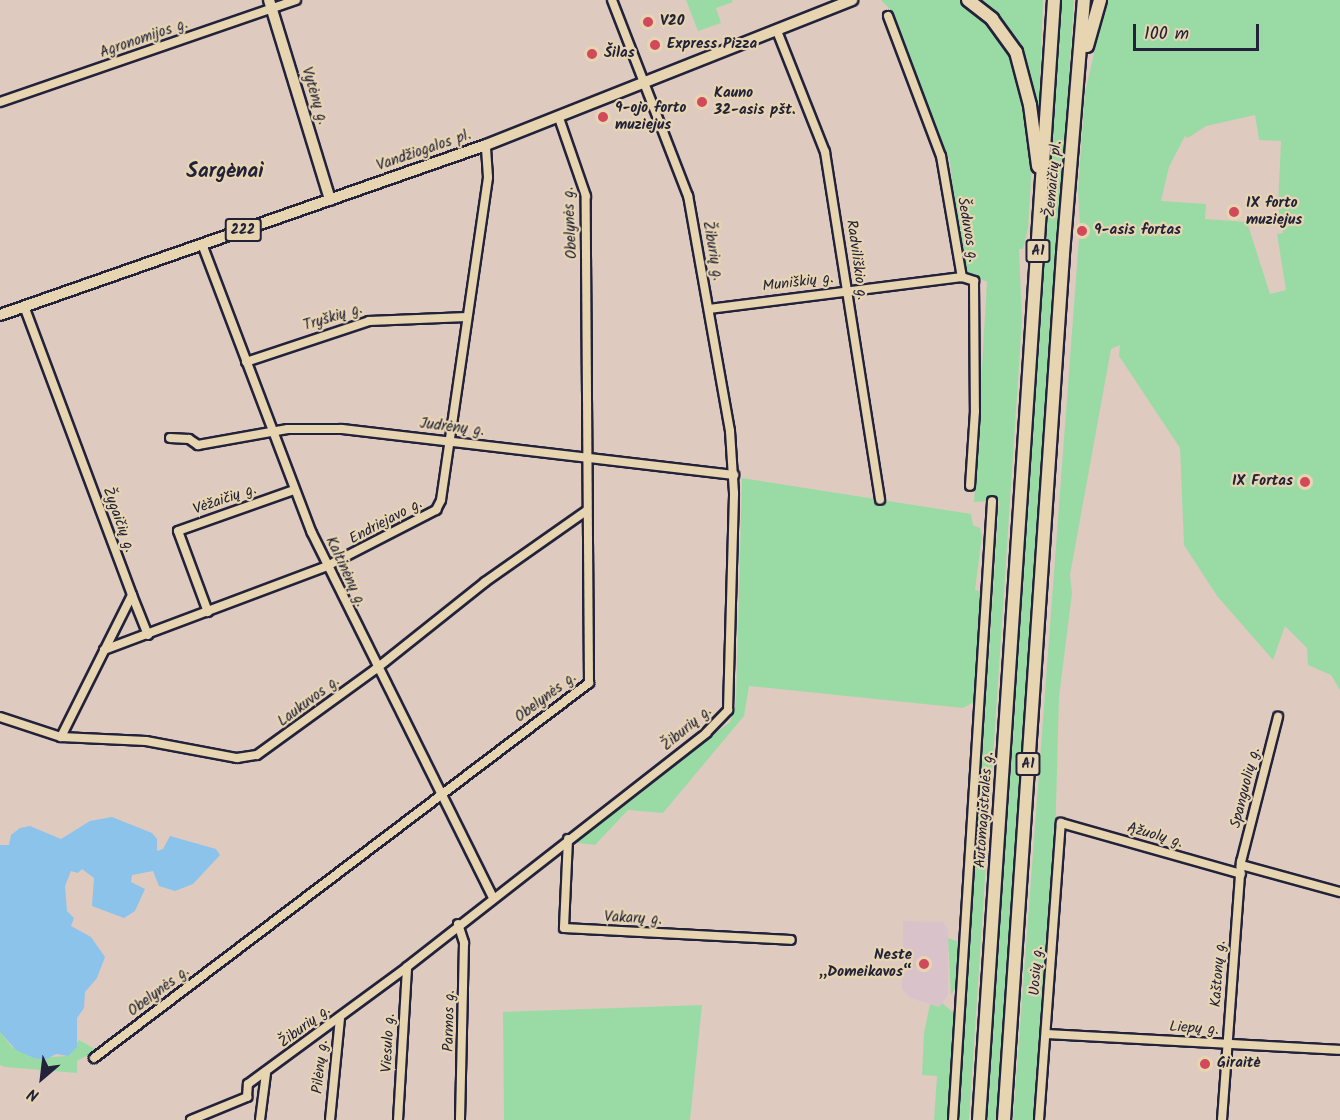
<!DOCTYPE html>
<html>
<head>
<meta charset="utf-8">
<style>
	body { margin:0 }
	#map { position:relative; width:1340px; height:1120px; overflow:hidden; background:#dfcac0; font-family:Kalam,sans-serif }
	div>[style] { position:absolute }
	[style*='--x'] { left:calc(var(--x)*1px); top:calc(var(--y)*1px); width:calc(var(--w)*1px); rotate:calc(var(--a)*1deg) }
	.built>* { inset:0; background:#d9c2c9 }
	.green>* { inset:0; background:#9adba5 }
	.water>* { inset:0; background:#8bc3ea }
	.roads { filter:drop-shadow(2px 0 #22223b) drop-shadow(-2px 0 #22223b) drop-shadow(0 2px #22223b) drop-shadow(0 -2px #22223b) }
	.minor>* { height:8px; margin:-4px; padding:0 4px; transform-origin:4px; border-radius:4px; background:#e7d5b2 }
	.major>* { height:10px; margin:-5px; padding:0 5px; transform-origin:5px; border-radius:5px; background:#e7d5b2 }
	.highway>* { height:12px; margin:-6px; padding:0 6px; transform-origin:6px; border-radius:6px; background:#e7d5b2 }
	.dots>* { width:16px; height:16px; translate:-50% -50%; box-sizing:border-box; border:3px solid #e7d5b2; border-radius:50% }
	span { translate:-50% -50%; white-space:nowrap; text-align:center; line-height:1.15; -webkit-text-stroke:4.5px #e7d5b2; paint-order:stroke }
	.shield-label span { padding:2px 4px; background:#e7d5b2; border:2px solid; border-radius:4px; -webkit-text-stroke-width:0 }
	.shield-label { font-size:14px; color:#22223b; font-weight:700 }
	.poi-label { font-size:15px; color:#22223b; font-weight:700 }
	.left { translate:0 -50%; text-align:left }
	.right { translate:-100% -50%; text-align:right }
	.street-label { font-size:15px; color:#22223b }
	.district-label { font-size:21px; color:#22223b; font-weight:700 }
	.north { position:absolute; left:12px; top:1048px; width:60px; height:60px; -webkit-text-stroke:4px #e7d5b2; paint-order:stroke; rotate:208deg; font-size:16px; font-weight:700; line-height:24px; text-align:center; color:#22223b }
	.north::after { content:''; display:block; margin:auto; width:21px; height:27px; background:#22223b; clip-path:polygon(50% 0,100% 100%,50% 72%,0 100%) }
	.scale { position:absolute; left:1133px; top:24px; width:126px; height:27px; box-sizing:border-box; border:3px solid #22223b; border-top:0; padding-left:8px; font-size:18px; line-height:21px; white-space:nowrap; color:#22223b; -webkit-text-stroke:4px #e7d5b2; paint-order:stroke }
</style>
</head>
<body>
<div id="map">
	<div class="built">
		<div style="clip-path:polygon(903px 921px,943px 922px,948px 930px,948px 994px,940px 1007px,910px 998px,902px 989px)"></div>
	</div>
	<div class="green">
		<div style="clip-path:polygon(686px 0,732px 0,733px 2px,716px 8px,721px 23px,698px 31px)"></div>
		<div style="clip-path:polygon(881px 0,961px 0,992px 24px,1011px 50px,1025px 97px,1032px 165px,1028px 228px,1023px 249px,1019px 249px,1022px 319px,969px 1120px,958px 1120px,999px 501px,974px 502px,987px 282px,961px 270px,950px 162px,892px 11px)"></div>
		<div style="clip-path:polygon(974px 0,1043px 0,1039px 112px,1035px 113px,1026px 72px)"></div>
		<div style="clip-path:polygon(1062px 0,1074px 0,1052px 340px,998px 1120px,987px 1120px)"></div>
		<div style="clip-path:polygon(evenodd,1106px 0,1340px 0,1340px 690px,1331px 675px,1308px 665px,1307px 648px,1285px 626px,1273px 660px,1217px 596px,1184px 545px,1180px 448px,1119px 356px,1120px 345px,1111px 349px,1070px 575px,1072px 593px,1059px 697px,1053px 917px,1036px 1120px,1013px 1120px,1080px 225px,1078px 190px,1085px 93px,1106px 0,1255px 115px,1259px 140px,1281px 141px,1278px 206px,1283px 233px,1277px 234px,1286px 290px,1270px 294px,1247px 222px,1205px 219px,1206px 204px,1161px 201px,1169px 167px,1185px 136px,1188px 138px,1206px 126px,1255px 115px)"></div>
		<div style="clip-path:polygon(742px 478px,971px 514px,973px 525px,980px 528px,982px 536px,975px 590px,980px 591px,982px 607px,974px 702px,963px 708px,749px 686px,744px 716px,663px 813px,628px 810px,595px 845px,570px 842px,730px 722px,736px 701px)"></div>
		<div style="clip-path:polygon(948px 938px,959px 942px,961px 948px,958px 985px,951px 995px)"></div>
		<div style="clip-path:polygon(942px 1003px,955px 1014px,947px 1120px,934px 1120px,937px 1076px,922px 1075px,924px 1033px,930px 1004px,939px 1007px)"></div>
		<div style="clip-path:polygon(702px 1005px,690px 1120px,504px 1120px,503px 1012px)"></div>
		<div style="clip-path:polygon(0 1032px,12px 1047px,34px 1058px,68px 1056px,79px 1040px,97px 1050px,77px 1061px,77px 1073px,5px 1067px,0 1065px)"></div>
	</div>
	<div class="water">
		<div style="clip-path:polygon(112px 817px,152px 833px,157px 839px,157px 851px,163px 849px,170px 836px,216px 849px,220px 855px,193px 884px,175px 891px,159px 886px,153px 871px,132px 875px,131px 882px,145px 889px,135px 911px,124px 918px,92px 906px,94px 878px,82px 869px,78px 873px,71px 871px,65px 886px,67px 911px,74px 918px,71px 926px,91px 937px,105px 957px,97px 978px,85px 992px,84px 1008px,77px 1018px,77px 1047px,68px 1056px,56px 1054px,45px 1060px,34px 1058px,16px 1050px,0 1032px,0 845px,9px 845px,11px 835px,20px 828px,30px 826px,61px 839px,90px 821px)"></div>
	</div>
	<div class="roads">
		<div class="minor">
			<div style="--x:888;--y:16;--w:150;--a:69.3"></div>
			<div style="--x:941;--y:156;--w:123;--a:80.2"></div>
			<div style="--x:777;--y:31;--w:130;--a:68.4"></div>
			<div style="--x:825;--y:152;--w:352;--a:81"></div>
			<div style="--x:0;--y:102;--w:313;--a:-19"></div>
			<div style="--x:202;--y:244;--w:309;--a:69.2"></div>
			<div style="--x:312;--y:533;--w:407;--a:63.6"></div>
			<div style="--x:24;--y:306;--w:309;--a:69.5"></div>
			<div style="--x:132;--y:595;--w:159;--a:116.6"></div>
			<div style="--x:709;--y:309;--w:255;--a:-7.2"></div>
			<div style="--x:962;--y:277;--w:13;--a:18"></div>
			<div style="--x:974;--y:281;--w:130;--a:89.6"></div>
			<div style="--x:975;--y:411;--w:75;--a:93.8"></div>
			<div style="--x:246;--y:362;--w:130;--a:-18.4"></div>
			<div style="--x:369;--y:321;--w:98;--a:-2.3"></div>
			<div style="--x:170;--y:438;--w:19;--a:3"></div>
			<div style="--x:189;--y:439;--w:11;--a:34"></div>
			<div style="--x:198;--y:445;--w:91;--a:-10.1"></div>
			<div style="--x:288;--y:429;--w:54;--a:0"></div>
			<div style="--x:342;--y:429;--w:395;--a:6.7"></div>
			<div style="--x:132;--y:595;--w:43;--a:68.2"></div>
			<div style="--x:208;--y:612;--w:86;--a:-110.3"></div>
			<div style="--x:178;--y:531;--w:123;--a:-19.5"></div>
			<div style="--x:104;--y:650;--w:238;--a:-20.6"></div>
			<div style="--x:327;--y:566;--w:123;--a:-27.2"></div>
			<div style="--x:436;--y:510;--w:11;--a:-63"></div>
			<div style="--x:441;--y:500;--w:326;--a:-81.7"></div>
			<div style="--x:488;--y:177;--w:32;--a:-94"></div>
			<div style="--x:0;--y:717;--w:64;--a:18.2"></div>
			<div style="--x:61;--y:737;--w:85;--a:2.7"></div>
			<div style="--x:146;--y:741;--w:93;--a:10.6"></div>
			<div style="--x:237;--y:758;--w:20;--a:-9"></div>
			<div style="--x:257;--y:755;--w:147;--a:-35.9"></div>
			<div style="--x:376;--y:669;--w:139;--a:-38.6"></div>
			<div style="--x:485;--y:582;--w:123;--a:-35.1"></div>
			<div style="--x:568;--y:839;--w:89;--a:92.6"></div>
			<div style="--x:564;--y:928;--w:227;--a:3"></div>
			<div style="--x:1241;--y:865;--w:103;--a:15.3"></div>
			<div style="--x:458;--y:924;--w:20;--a:72"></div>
			<div style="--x:464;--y:943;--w:177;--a:91.3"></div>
			<div style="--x:1046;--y:1034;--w:294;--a:3.1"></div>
			<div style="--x:94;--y:1058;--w:621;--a:-37.15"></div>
			<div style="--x:589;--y:683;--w:487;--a:-90.4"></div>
			<div style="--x:586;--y:196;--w:83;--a:-109.1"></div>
			<div style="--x:191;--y:1120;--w:61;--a:-22.3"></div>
			<div style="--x:247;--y:1097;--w:13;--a:-86"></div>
			<div style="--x:248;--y:1084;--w:197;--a:-36.3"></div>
			<div style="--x:407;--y:967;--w:380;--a:-38"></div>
			<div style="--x:706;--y:733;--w:32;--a:-46"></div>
			<div style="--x:728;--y:710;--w:217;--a:-88.4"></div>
			<div style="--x:734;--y:493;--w:62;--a:-93.7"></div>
			<div style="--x:730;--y:431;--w:239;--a:-100.1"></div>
			<div style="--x:688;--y:196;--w:210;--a:-111.2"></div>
			<div style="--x:260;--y:1120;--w:47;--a:-82.7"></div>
			<div style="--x:330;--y:1120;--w:102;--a:-84.4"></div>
			<div style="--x:398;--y:1120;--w:153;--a:-86.6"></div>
			<div style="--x:953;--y:1120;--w:620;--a:-86.39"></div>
			<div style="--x:1039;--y:1120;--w:298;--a:-85.8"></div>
			<div style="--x:1061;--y:823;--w:187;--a:15.8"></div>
			<div style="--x:1222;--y:1120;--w:259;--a:-85.8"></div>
			<div style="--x:1241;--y:862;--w:150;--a:-75.7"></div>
		</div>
		<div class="major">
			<div style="--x:269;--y:0;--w:209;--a:73"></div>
			<div style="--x:0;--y:315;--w:515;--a:-19.28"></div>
			<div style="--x:486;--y:145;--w:394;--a:-21.6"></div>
		</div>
		<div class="highway">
			<div style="--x:968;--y:0;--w:31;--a:38"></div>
			<div style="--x:992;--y:19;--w:41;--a:54"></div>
			<div style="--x:1016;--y:52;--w:55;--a:75.2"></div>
			<div style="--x:1030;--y:105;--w:62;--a:82.5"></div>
			<div style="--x:1087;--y:46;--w:48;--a:-74.2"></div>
			<div style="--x:979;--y:1120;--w:1123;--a:-86.17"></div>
			<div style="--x:1004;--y:1120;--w:868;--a:-86.1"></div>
			<div style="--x:1063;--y:254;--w:255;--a:-85.3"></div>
		</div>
	</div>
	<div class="dots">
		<div style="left:648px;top:22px;background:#d1495b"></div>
		<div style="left:655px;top:45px;background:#d1495b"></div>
		<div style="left:592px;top:54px;background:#d1495b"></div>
		<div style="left:702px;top:102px;background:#d1495b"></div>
		<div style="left:603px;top:117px;background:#d1495b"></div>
		<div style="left:1234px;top:212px;background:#d1495b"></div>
		<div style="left:1082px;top:231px;background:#d1495b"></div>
		<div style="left:1305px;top:482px;background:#d1495b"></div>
		<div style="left:924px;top:964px;background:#d1495b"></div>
		<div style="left:1205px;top:1064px;background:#d1495b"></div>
	</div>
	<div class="shield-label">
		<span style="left:243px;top:230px">222</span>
		<span style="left:1038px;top:251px">A1</span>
		<span style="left:1028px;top:764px">A1</span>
	</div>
	<div class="poi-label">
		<span class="left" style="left:660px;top:22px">V20</span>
		<span class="left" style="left:667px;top:45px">Express Pizza</span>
		<span class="left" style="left:604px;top:54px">Šilas</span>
		<span class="left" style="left:714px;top:102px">Kauno<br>32-asis pšt.</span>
		<span class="left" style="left:615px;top:117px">9-ojo forto<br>muziejus</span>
		<span class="left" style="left:1246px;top:212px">IX forto<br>muziejus</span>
		<span class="left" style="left:1094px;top:231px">9-asis fortas</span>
		<span class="right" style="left:1293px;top:482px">IX Fortas</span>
		<span class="right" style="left:912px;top:964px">Neste<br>„Domeikavos“</span>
		<span class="left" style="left:1217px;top:1064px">Giraitė</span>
	</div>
	<div class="street-label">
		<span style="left:144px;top:39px;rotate:-19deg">Agronomijos g.</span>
		<span style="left:314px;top:96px;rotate:73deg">Vytėnų g.</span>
		<span style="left:424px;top:151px;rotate:-19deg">Vandžiogalos pl.</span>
		<span style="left:1054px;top:179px;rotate:-85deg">Žemaičių pl.</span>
		<span style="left:571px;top:223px;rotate:-93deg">Obelynės g.</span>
		<span style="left:967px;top:230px;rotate:80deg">Šeduvos g.</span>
		<span style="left:712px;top:251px;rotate:80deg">Žiburių g.</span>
		<span style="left:856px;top:260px;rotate:82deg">Radviliškio g.</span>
		<span style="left:798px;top:283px;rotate:-7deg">Muniškių g.</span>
		<span style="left:333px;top:318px;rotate:-17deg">Tryškių g.</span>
		<span style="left:452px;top:428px;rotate:7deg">Judrėnų g.</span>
		<span style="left:225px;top:500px;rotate:-19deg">Vėžaičių g.</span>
		<span style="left:118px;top:520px;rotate:70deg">Žygaičių g.</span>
		<span style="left:386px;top:522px;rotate:-28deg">Endriejavo g.</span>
		<span style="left:345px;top:572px;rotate:65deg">Kaltinėnų g.</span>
		<span style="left:546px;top:698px;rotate:-37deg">Obelynės g.</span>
		<span style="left:309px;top:702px;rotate:-37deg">Laukuvos g.</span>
		<span style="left:687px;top:729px;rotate:-40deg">Žiburių g.</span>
		<span style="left:1246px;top:788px;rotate:-76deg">Spanguolių g.</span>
		<span style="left:985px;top:810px;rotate:-86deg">Automagistralės g.</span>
		<span style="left:1155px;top:836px;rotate:16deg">Ąžuolų g.</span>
		<span style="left:633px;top:919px;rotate:3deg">Vakarų g.</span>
		<span style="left:1037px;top:971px;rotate:-86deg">Uosių g.</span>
		<span style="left:1219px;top:974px;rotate:-86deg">Kaštonų g.</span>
		<span style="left:159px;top:992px;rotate:-37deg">Obelynės g.</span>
		<span style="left:450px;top:1021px;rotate:-89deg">Parmos g.</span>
		<span style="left:305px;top:1027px;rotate:-37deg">Žiburių g.</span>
		<span style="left:1194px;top:1029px;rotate:4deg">Liepų g.</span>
		<span style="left:389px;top:1043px;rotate:-87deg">Viesulo g.</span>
		<span style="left:321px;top:1067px;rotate:-84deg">Pilėnų g.</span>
	</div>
	<div class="district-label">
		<span style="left:225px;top:172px">Sargėnai</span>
	</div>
	<div class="north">N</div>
	<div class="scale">100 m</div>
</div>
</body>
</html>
